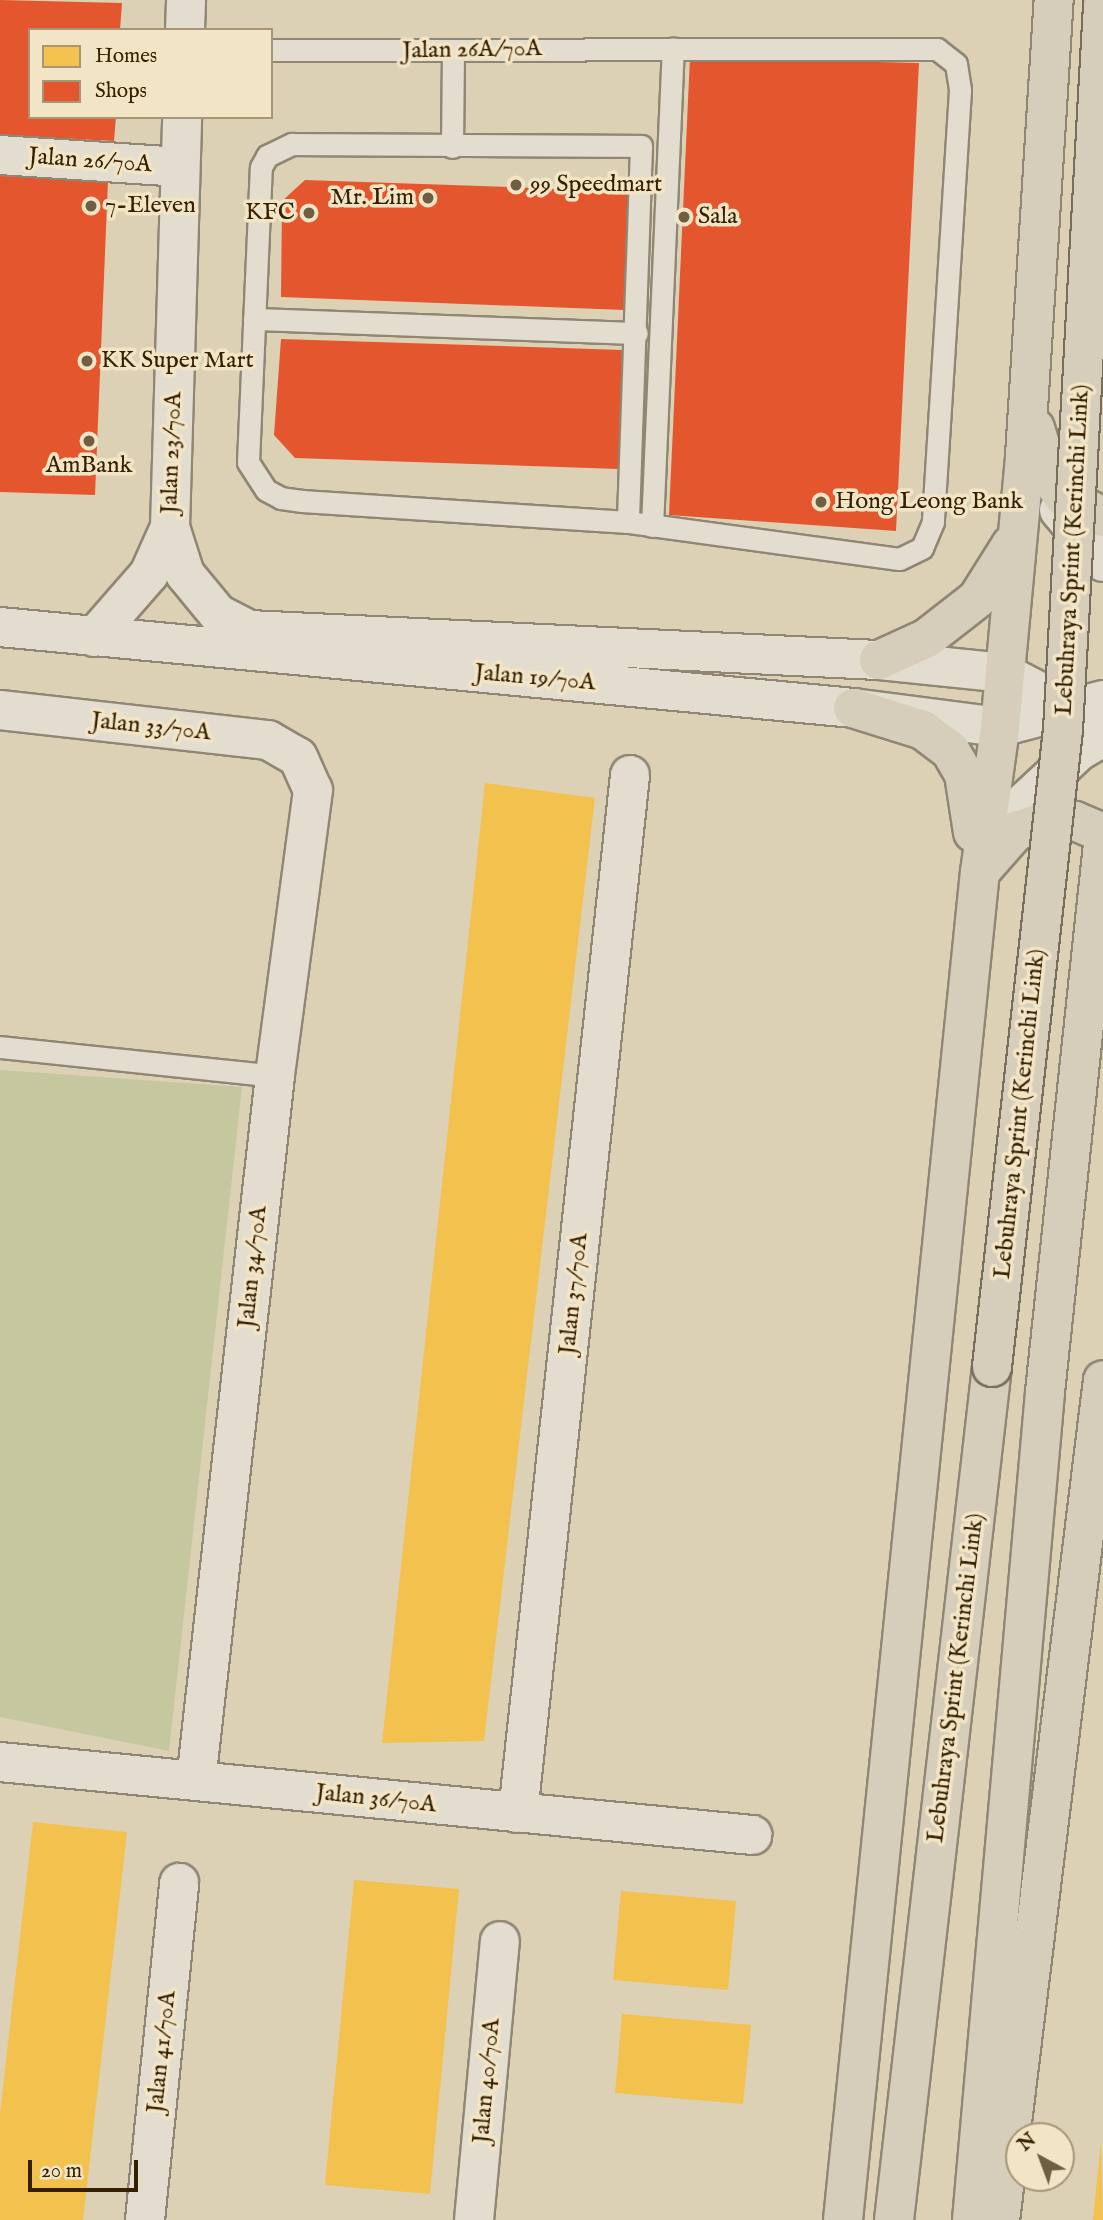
<!DOCTYPE html>
<html>
<head>
<meta charset="utf-8">
<style>
	body { margin:0 }
	#map { position:relative; width:1103px; height:2220px; overflow:hidden; background:#dcd1b5; font-family:"IM FELL English",serif }
	div>[style] { position:absolute }
	[style*='--x'] { left:calc(var(--x)*1px); top:calc(var(--y)*1px); width:calc(var(--w)*1px); rotate:calc(var(--a)*1deg) }
	.green>* { inset:0; background:#c5c79e }
	.homes>* { inset:0; background:#f2c14e }
	.shops>* { inset:0; background:#e4572e }
	.roads { filter:drop-shadow(2px 0 #8f8673) drop-shadow(-2px 0 #8f8673) drop-shadow(0 2px #8f8673) drop-shadow(0 -2px #8f8673) }
	.lane>* { height:21px; margin:-10.5px; padding:0 10.5px; transform-origin:10.5px; border-radius:10.5px; background:#e2ddcf }
	.street>* { height:38px; margin:-19px; padding:0 19px; transform-origin:19px; border-radius:19px; background:#e2ddcf }
	.secondary>* { height:38px; margin:-19px; padding:0 19px; transform-origin:19px; border-radius:19px; background:#e2ddcf }
	.highway>* { height:38px; margin:-19px; padding:0 19px; transform-origin:19px; border-radius:19px; background:#d6cebb }
	.bridges { filter:drop-shadow(2px 0 #776e5c) drop-shadow(-2px 0 #776e5c) drop-shadow(0 2px #776e5c) drop-shadow(0 -2px #776e5c) }
	.highway-bridge>* { height:38px; margin:-19px; padding:0 19px; transform-origin:19px; border-radius:19px; background:#d6cebb }
	.dots>* { width:19px; height:19px; translate:-50% -50%; box-sizing:border-box; border:4px solid #f2e5c5; border-radius:50% }
	span { translate:-50% -50%; white-space:nowrap; text-align:center; line-height:1.15; -webkit-text-stroke:7px #f2e5c5; paint-order:stroke }
	.street-label { font-size:24px; color:#352002 }
	.poi-label { font-size:24px; color:#352002 }
	.left { translate:0 -50%; text-align:left }
	.right { translate:-100% -50%; text-align:right }
	.legend { position:absolute; left:28px; top:28px; width:245px; height:91px; box-sizing:border-box; background:#f2e5c5; border:2px solid #a69677; margin:0; padding:9px 12px; list-style:none; font-size:21px; color:#352002 }
	.legend li { display:flex; align-items:center; gap:14px; height:35px }
	.legend b { width:35px; border:2px solid #a69677 }
	.north { position:absolute; left:1005px; top:2122px; width:70px; height:70px; box-sizing:border-box; background:#f2e5c5; border:2px solid #a69677; border-radius:50%; rotate:319deg; font-size:19px; font-weight:700; line-height:28px; text-align:center; color:#352002 }
	.north::after { content:''; display:block; margin:auto; width:24px; height:32px; background:#6f5e41; clip-path:polygon(50% 0,100% 100%,50% 72%,0 100%) }
	.scale { position:absolute; left:28px; top:2160px; width:110px; height:32px; box-sizing:border-box; border:4px solid #352002; border-top:0; padding-left:9px; font-size:21px; line-height:24px; white-space:nowrap; color:#352002; -webkit-text-stroke:5px #f2e5c5; paint-order:stroke }
</style>
</head>
<body>
<div id="map">
	<div class="green">
		<div style="clip-path:polygon(0 1070px,242px 1087px,169px 1751px,0 1717px)"></div>
	</div>
	<div class="homes">
		<div style="clip-path:polygon(485px 783px,595px 798px,484px 1741px,382px 1743px)"></div>
		<div style="clip-path:polygon(33px 1822px,127px 1832px,83px 2220px,0 2220px,0 2114px)"></div>
		<div style="clip-path:polygon(354px 1880px,459px 1889px,430px 2194px,325px 2185px)"></div>
		<div style="clip-path:polygon(621px 1891px,736px 1901px,728px 1990px,613px 1980px)"></div>
		<div style="clip-path:polygon(622px 2014px,751px 2025px,743px 2104px,615px 2093px)"></div>
		<div style="clip-path:polygon(1101px 2142px,1103px 2220px,1093px 2220px)"></div>
	</div>
	<div class="shops">
		<div style="clip-path:polygon(0 0,122px 3px,120px 30px,30px 30px,30px 117px,116px 117px,114px 141px,0 135px)"></div>
		<div style="clip-path:polygon(690px 57px,919px 63px,896px 531px,669px 515px)"></div>
		<div style="clip-path:polygon(0 176px,108px 180px,95px 495px,0 492px)"></div>
		<div style="clip-path:polygon(305px 180px,629px 191px,624px 310px,281px 297px,282px 201px)"></div>
		<div style="clip-path:polygon(281px 339px,623px 350px,619px 469px,295px 458px,274px 435px)"></div>
	</div>
	<div class="roads">
		<div class="lane">
			<div style="--x:271;--y:50;--w:666;--a:-0.09"></div>
			<div style="--x:937;--y:49;--w:24;--a:38"></div>
			<div style="--x:956;--y:64;--w:26;--a:81"></div>
			<div style="--x:960;--y:90;--w:433;--a:93.6"></div>
			<div style="--x:933;--y:522;--w:28;--a:113"></div>
			<div style="--x:922;--y:548;--w:25;--a:154"></div>
			<div style="--x:899;--y:559;--w:274;--a:-172.2"></div>
			<div style="--x:292;--y:144;--w:349;--a:0.3"></div>
			<div style="--x:641;--y:146;--w:376;--a:92"></div>
			<div style="--x:628;--y:522;--w:327;--a:-176.3"></div>
			<div style="--x:302;--y:501;--w:21;--a:-172"></div>
			<div style="--x:281;--y:498;--w:17;--a:-152"></div>
			<div style="--x:266;--y:490;--w:33;--a:-123"></div>
			<div style="--x:248;--y:462;--w:295;--a:-87.5"></div>
			<div style="--x:261;--y:167;--w:13;--a:-61"></div>
			<div style="--x:267;--y:156;--w:28;--a:-26"></div>
			<div style="--x:452;--y:147;--w:95;--a:-89.4"></div>
			<div style="--x:254;--y:319;--w:383;--a:2.1"></div>
			<div style="--x:652;--y:526;--w:478;--a:-87.5"></div>
			<div style="--x:0;--y:1047;--w:277;--a:6"></div>
		</div>
		<div class="street">
			<div style="--x:185;--y:30;--w:30;--a:-88"></div>
			<div style="--x:0;--y:155;--w:180;--a:3.8"></div>
			<div style="--x:170;--y:527;--w:49;--a:72.3"></div>
			<div style="--x:185;--y:574;--w:52;--a:50.5"></div>
			<div style="--x:218;--y:614;--w:35;--a:27"></div>
			<div style="--x:249;--y:630;--w:631;--a:2.73"></div>
			<div style="--x:879;--y:660;--w:126;--a:5.9"></div>
			<div style="--x:94;--y:637;--w:84;--a:-48.9"></div>
			<div style="--x:149;--y:574;--w:51;--a:-65.9"></div>
			<div style="--x:170;--y:527;--w:410;--a:-88.3"></div>
			<div style="--x:0;--y:710;--w:270;--a:6.4"></div>
			<div style="--x:268;--y:740;--w:34;--a:30"></div>
			<div style="--x:298;--y:757;--w:36;--a:66"></div>
			<div style="--x:313;--y:790;--w:289;--a:97.6"></div>
			<div style="--x:275;--y:1076;--w:709;--a:96.39"></div>
			<div style="--x:0;--y:1762;--w:756;--a:5.54"></div>
			<div style="--x:518;--y:1813;--w:1044;--a:-83.84"></div>
			<div style="--x:145;--y:2220;--w:339;--a:-84.2"></div>
			<div style="--x:474;--y:2220;--w:280;--a:-84.7"></div>
		</div>
		<div class="secondary">
			<div style="--x:1059;--y:510;--w:68;--a:49.8"></div>
			<div style="--x:0;--y:627;--w:857;--a:5.42"></div>
			<div style="--x:853;--y:708;--w:148;--a:7.4"></div>
			<div style="--x:1000;--y:727;--w:106;--a:-14.7"></div>
			<div style="--x:1004;--y:673;--w:85;--a:27.5"></div>
			<div style="--x:983;--y:853;--w:58;--a:-52"></div>
			<div style="--x:1019;--y:807;--w:82;--a:-43"></div>
			<div style="--x:1079;--y:751;--w:28;--a:-30"></div>
		</div>
		<div class="highway">
			<div style="--x:1035;--y:428;--w:51;--a:73"></div>
			<div style="--x:1050;--y:477;--w:23;--a:56"></div>
			<div style="--x:1063;--y:496;--w:45;--a:27.7"></div>
			<div style="--x:879;--y:660;--w:53;--a:-24.6"></div>
			<div style="--x:927;--y:638;--w:63;--a:-38"></div>
			<div style="--x:977;--y:599;--w:64;--a:-57.8"></div>
			<div style="--x:853;--y:708;--w:73;--a:17.4"></div>
			<div style="--x:923;--y:730;--w:34;--a:37"></div>
			<div style="--x:950;--y:750;--w:28;--a:60"></div>
			<div style="--x:964;--y:774;--w:59;--a:81.2"></div>
			<div style="--x:980;--y:872;--w:55;--a:-48.7"></div>
			<div style="--x:1016;--y:831;--w:23;--a:-18"></div>
			<div style="--x:1038;--y:824;--w:37;--a:-5"></div>
			<div style="--x:1075;--y:821;--w:30;--a:23"></div>
			<div style="--x:843;--y:2220;--w:1355;--a:-84.2"></div>
			<div style="--x:980;--y:872;--w:146;--a:-82.1"></div>
			<div style="--x:1000;--y:727;--w:272;--a:-84.7"></div>
			<div style="--x:1025;--y:456;--w:457;--a:-86.4"></div>
			<div style="--x:894;--y:2220;--w:859;--a:-83.45"></div>
			<div style="--x:972;--y:2220;--w:831;--a:-84.96"></div>
			<div style="--x:1045;--y:1392;--w:550;--a:-83.95"></div>
			<div style="--x:1000;--y:2220;--w:846;--a:-83.01"></div>
		</div>
	</div>
	<div class="bridges">
		<div class="highway-bridge">
			<div style="--x:992;--y:1367;--w:641;--a:-83.64"></div>
			<div style="--x:1063;--y:730;--w:726;--a:-86.84"></div>
		</div>
	</div>
	<div class="dots">
		<div style="left:516px;top:185px;background:#6f5e41"></div>
		<div style="left:428px;top:198px;background:#6f5e41"></div>
		<div style="left:91px;top:206px;background:#6f5e41"></div>
		<div style="left:309px;top:213px;background:#6f5e41"></div>
		<div style="left:684px;top:217px;background:#6f5e41"></div>
		<div style="left:87px;top:361px;background:#6f5e41"></div>
		<div style="left:89px;top:441px;background:#6f5e41"></div>
		<div style="left:821px;top:502px;background:#6f5e41"></div>
	</div>
	<div class="street-label">
		<span style="left:472px;top:50px;rotate:-1deg">Jalan 26A/70A</span>
		<span style="left:90px;top:161px;rotate:4deg">Jalan 26/70A</span>
		<span style="left:172px;top:453px;rotate:-88deg">Jalan 23/70A</span>
		<span style="left:1073px;top:550px;rotate:-87deg">Lebuhraya Sprint (Kerinchi Link)</span>
		<span style="left:535px;top:678px;rotate:5deg">Jalan 19/70A</span>
		<span style="left:151px;top:727px;rotate:6deg">Jalan 33/70A</span>
		<span style="left:1020px;top:1114px;rotate:-84deg">Lebuhraya Sprint (Kerinchi Link)</span>
		<span style="left:253px;top:1267px;rotate:-84deg">Jalan 34/70A</span>
		<span style="left:574px;top:1294px;rotate:-84deg">Jalan 37/70A</span>
		<span style="left:956px;top:1678px;rotate:-83deg">Lebuhraya Sprint (Kerinchi Link)</span>
		<span style="left:376px;top:1799px;rotate:6deg">Jalan 36/70A</span>
		<span style="left:162px;top:2052px;rotate:-84deg">Jalan 41/70A</span>
		<span style="left:487px;top:2081px;rotate:-85deg">Jalan 40/70A</span>
	</div>
	<div class="poi-label">
		<span class="left" style="left:530px;top:185px">99 Speedmart</span>
		<span class="right" style="left:414px;top:198px">Mr. Lim</span>
		<span class="left" style="left:105px;top:206px">7-Eleven</span>
		<span class="right" style="left:295px;top:213px">KFC</span>
		<span class="left" style="left:698px;top:217px">Sala</span>
		<span class="left" style="left:101px;top:361px">KK Super Mart</span>
		<span style="left:89px;top:466px">AmBank</span>
		<span class="left" style="left:835px;top:502px">Hong Leong Bank</span>
	</div>
	<ul class="legend">
	<li><b style="height:19px;background:#f2c14e"></b>Homes</li>
	<li><b style="height:19px;background:#e4572e"></b>Shops</li>
	</ul>
	<div class="north">N</div>
	<div class="scale">20 m</div>
</div>
</body>
</html>
